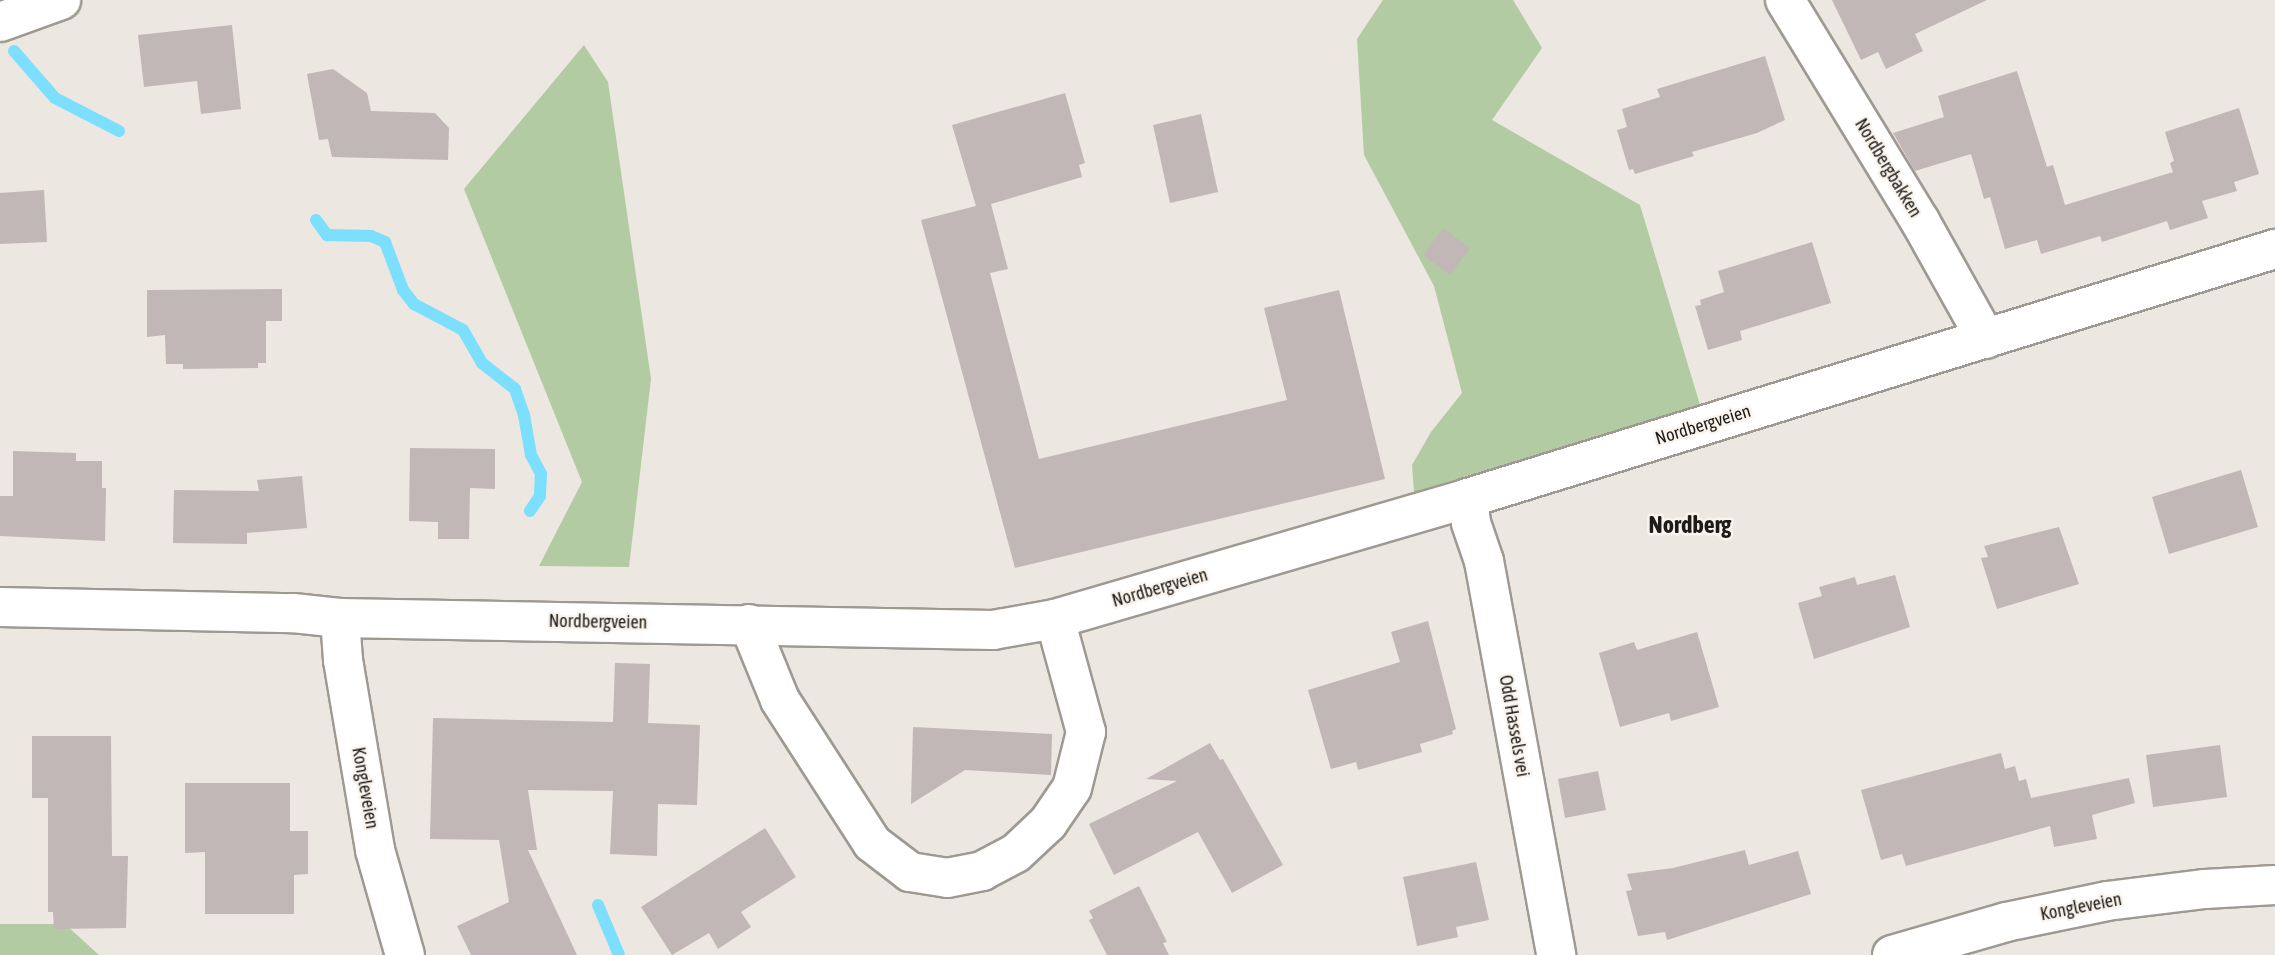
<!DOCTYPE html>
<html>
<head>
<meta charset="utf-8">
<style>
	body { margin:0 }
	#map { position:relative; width:2275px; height:955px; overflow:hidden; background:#ece7e0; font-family:"Asap Condensed",sans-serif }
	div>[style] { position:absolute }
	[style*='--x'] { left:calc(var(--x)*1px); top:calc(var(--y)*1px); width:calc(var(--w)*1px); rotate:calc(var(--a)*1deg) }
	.green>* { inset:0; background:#b3cba2 }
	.stream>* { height:12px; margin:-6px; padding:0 6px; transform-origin:6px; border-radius:6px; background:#7bdffd }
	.building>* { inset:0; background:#c1b7b6 }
	.roads { filter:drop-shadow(2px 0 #9f9993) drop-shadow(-2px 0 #9f9993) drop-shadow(0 2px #9f9993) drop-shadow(0 -2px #9f9993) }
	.minor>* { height:38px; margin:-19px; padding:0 19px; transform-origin:19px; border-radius:19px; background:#fff }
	span { translate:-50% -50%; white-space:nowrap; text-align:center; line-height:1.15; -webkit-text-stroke:5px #faf4ed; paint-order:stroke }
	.street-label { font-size:18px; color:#1d1b19 }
	.district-label { font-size:24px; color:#1d1b19; font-weight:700 }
</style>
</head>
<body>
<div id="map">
	<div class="green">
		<div style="clip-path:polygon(1383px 0,1513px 0,1542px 48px,1492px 120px,1640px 205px,1700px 405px,1414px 492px,1412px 465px,1431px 432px,1462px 393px,1434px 286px,1364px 155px,1357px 39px)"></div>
		<div style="clip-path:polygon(584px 45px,608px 82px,651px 379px,629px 567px,539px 566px,582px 482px,464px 189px)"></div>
		<div style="clip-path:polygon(0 924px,65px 924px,99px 955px,0 955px)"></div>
	</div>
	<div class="stream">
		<div style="--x:14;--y:51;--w:62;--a:48.9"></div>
		<div style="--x:55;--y:98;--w:72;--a:27.3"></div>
		<div style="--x:316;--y:220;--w:19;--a:54"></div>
		<div style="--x:327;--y:235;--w:44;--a:1.3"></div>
		<div style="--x:371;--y:236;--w:15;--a:23"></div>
		<div style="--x:385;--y:242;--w:51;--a:69.4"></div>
		<div style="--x:403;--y:290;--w:18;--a:52"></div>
		<div style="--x:414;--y:304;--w:55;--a:28"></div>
		<div style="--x:463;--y:330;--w:38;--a:60"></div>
		<div style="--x:482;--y:363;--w:42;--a:38.2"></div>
		<div style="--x:515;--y:389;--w:28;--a:71"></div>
		<div style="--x:524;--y:415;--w:41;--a:80.1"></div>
		<div style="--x:531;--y:455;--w:21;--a:62"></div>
		<div style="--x:541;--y:474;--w:22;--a:93"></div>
		<div style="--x:540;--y:496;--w:18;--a:124"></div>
		<div style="--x:598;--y:905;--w:54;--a:67.2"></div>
	</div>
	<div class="building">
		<div style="clip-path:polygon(1832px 0,1987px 0,1915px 34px,1923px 51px,1886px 69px,1878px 52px,1861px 60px)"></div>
		<div style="clip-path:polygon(232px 25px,241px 109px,201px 114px,197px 81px,144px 87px,138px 35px)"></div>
		<div style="clip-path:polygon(1765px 56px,1785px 120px,1757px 133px,1692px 152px,1694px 156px,1635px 174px,1633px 169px,1629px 170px,1617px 130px,1627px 127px,1622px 109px,1660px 97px,1657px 89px)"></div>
		<div style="clip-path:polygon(333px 69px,367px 93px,371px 111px,435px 113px,449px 128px,448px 160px,332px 157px,328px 139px,319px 140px,307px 74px)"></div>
		<div style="clip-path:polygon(2017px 71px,2047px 167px,2053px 165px,2065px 205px,2173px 172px,2170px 163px,2174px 161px,2165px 132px,2239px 108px,2259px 174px,2234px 182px,2237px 191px,2202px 201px,2208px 218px,2170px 230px,2167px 221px,2102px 242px,2100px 236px,2041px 254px,2037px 240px,2005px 249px,1990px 197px,1984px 199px,1971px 154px,1915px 171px,1893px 133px,1944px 117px,1938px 96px)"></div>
		<div style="clip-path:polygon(1065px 93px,1085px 163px,1079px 165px,1082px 177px,991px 204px,1008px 269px,990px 273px,1039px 459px,1287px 400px,1264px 308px,1339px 290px,1385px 479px,1015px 568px,921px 220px,976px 206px,952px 125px)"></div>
		<div style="clip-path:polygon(1201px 114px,1218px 192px,1170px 203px,1153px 125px)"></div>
		<div style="clip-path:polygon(44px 190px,47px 242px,0 244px,0 193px)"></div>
		<div style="clip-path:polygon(1443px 228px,1470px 248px,1450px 275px,1423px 255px)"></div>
		<div style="clip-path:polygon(1812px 242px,1831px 303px,1740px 331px,1742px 340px,1708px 350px,1695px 306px,1701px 305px,1700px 300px,1724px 292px,1718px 271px)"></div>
		<div style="clip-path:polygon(282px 289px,282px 321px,266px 321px,266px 363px,258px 363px,258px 368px,183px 369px,183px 364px,166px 364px,165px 335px,147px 337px,147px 290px)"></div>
		<div style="clip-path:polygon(410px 448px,495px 449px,495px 489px,470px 488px,469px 539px,438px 539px,438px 522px,409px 521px)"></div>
		<div style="clip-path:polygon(13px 451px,76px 453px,76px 461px,102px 461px,102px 488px,106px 488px,105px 541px,0 536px,0 496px,13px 496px)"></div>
		<div style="clip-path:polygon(2241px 470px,2258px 527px,2169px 554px,2152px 497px)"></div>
		<div style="clip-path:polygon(302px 476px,307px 528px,247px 533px,247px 544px,173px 543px,174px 490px,259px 491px,257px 480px)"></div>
		<div style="clip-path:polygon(2059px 527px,2079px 584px,1997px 609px,1981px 558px,1988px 557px,1984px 546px)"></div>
		<div style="clip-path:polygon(1895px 575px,1910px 627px,1814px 659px,1798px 603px,1822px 596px,1819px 587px,1855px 577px,1857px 585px)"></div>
		<div style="clip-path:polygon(1428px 621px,1456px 729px,1452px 731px,1453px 734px,1420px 744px,1422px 752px,1358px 770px,1356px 762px,1331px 769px,1308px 690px,1400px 662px,1391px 632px)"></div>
		<div style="clip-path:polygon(1697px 632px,1719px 707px,1671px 721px,1669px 713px,1620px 727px,1599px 653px,1634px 642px,1637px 650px)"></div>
		<div style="clip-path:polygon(615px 663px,650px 664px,648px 723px,700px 725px,697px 805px,658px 804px,657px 856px,610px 854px,613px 791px,528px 790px,537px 850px,528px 850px,577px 955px,471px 955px,457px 926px,509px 902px,499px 840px,430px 839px,433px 718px,613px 722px)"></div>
		<div style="clip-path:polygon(913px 727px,1052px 734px,1051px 775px,965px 770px,911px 804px)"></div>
		<div style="clip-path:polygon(32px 736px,111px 736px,112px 856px,128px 856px,126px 928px,54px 929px,53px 912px,48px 912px,48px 798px,32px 798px)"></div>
		<div style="clip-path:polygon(1210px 743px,1220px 760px,1223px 759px,1283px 865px,1232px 893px,1198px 832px,1114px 875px,1089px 824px,1177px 781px,1146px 779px)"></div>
		<div style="clip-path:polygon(2220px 745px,2227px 797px,2153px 807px,2146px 755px)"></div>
		<div style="clip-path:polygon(2001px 753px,2005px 769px,2015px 766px,2019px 781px,2026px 779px,2031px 798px,2129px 778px,2135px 803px,2092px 815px,2097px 839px,2054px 847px,2050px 826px,1906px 866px,1902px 854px,1881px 860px,1861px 790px)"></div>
		<div style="clip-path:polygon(1598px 771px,1606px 810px,1565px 818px,1558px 779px)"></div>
		<div style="clip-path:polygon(185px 783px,290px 783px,290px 831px,308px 831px,308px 874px,294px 875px,294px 914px,205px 914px,205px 852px,185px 853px)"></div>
		<div style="clip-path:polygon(765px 828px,796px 877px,741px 912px,751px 927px,718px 949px,709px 933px,672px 955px,641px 907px)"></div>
		<div style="clip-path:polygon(1745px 850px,1749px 865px,1798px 851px,1811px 894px,1667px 940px,1665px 932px,1638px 936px,1626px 891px,1632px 890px,1627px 874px,1673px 868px)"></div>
		<div style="clip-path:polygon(1476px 862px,1489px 920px,1456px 927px,1458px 937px,1417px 946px,1403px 877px)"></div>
		<div style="clip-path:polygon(1139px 886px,1167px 942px,1163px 943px,1169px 955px,1107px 955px,1089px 920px,1093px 918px,1089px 911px)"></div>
	</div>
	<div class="roads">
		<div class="minor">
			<div style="--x:1785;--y:0;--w:259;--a:58.6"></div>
			<div style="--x:1920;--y:221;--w:135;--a:60.8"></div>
			<div style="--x:0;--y:22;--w:65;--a:-19.8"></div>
			<div style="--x:1468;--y:498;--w:25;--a:83"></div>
			<div style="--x:1471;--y:523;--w:40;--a:71.1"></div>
			<div style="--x:1484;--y:561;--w:401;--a:79.6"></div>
			<div style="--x:0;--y:607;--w:293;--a:1.2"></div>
			<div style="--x:293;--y:613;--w:47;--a:6.1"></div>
			<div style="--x:340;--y:618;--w:653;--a:1.05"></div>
			<div style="--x:993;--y:630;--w:63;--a:-10.1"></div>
			<div style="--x:1055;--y:619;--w:430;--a:-16.3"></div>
			<div style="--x:1468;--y:498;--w:845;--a:-17.15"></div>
			<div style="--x:340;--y:618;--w:42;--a:85.9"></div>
			<div style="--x:343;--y:660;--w:193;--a:80.4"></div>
			<div style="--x:375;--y:850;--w:109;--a:74.1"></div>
			<div style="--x:749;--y:624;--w:82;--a:67.8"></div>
			<div style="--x:780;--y:700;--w:170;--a:57.2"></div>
			<div style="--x:872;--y:843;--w:48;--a:37.3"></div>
			<div style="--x:910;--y:872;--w:37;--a:9"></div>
			<div style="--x:947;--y:878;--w:36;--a:-11"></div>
			<div style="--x:982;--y:871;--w:38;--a:-28"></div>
			<div style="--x:1016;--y:853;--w:44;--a:-43.2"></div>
			<div style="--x:1048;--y:823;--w:42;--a:-55.6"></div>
			<div style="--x:1072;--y:788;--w:58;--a:-76"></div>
			<div style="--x:1086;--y:732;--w:117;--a:-105.3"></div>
			<div style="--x:1892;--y:955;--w:119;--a:-16.1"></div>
			<div style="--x:2006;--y:922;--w:103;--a:-11.7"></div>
			<div style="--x:2107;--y:901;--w:99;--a:-7"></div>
			<div style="--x:2205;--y:889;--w:70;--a:-3.3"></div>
		</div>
	</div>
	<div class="street-label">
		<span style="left:1888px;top:168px;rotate:59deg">Nordbergbakken</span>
		<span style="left:1703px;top:425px;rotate:-17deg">Nordbergveien</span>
		<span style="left:1160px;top:588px;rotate:-16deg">Nordbergveien</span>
		<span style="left:598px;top:622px;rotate:1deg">Nordbergveien</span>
		<span style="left:1514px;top:726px;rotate:80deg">Odd Hassels vei</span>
		<span style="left:365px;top:788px;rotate:80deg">Kongleveien</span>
		<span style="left:2081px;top:907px;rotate:-11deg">Kongleveien</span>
	</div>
	<div class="district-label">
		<span style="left:1690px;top:525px">Nordberg</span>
	</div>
</div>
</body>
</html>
